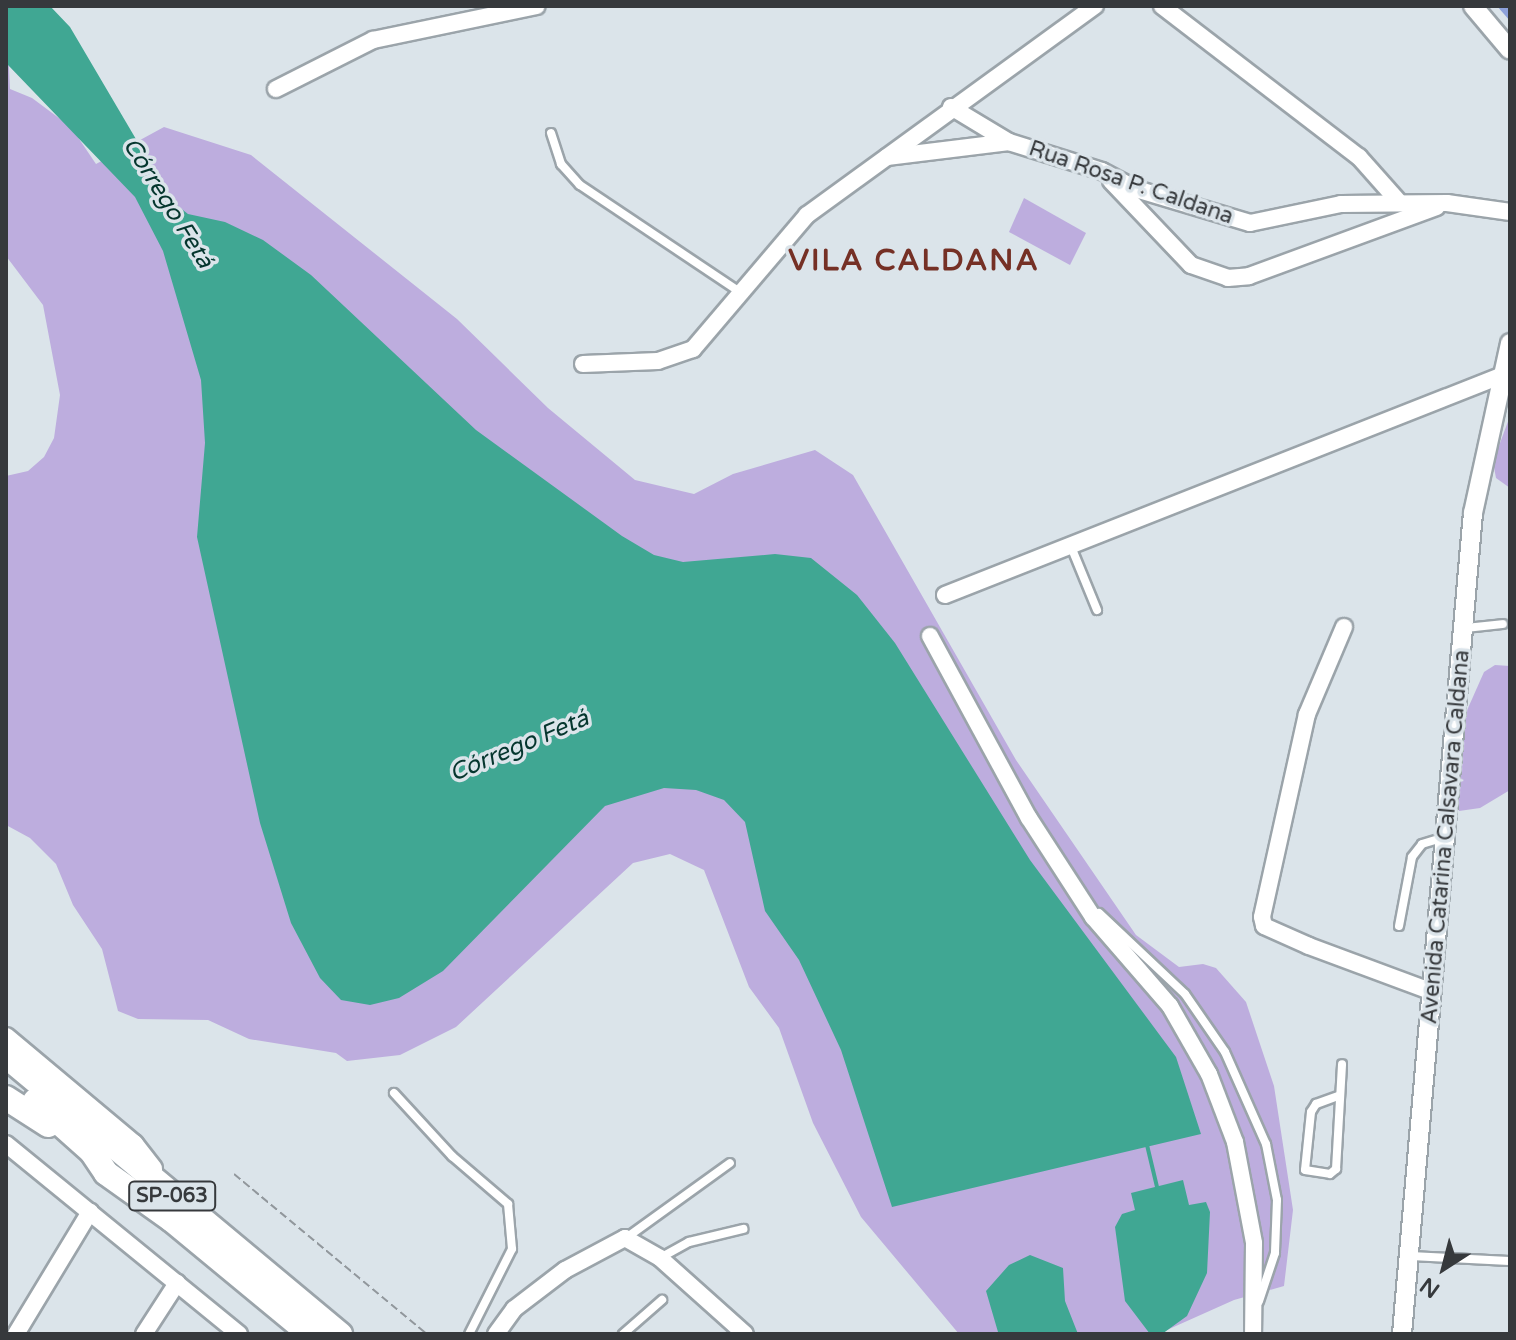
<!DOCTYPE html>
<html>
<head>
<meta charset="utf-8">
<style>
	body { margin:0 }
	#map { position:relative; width:1516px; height:1340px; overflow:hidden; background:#dbe4ea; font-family:"Varela Round",sans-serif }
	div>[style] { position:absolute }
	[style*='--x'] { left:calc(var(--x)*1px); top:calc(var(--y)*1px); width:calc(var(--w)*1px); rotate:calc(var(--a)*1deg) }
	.green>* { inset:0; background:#bdadde }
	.water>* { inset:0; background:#40a793 }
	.stream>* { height:4px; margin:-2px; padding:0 2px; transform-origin:2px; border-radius:2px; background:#40a793 }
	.path>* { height:2px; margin-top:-1px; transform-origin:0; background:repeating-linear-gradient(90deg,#91979c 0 8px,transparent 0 12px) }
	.roads { filter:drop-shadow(2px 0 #9ba4aa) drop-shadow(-2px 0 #9ba4aa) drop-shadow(0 2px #9ba4aa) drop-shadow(0 -2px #9ba4aa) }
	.service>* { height:8px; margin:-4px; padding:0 4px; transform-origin:4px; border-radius:4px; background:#fff }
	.minor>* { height:16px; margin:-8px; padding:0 8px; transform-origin:8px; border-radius:8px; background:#fff }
	.tertiary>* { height:18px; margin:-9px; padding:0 9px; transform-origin:9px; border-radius:9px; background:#fff }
	.primary>* { height:24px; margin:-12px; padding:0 12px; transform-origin:12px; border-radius:12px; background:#fff }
	.wall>* { inset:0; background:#8da1da }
	span { translate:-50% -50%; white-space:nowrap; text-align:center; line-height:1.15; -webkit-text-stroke:7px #dbe4ea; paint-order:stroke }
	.shield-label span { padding:2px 6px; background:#dbe4ea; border:2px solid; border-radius:6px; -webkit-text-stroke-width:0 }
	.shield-label { font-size:20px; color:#36393c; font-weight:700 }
	.street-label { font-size:22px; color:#36393c }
	.water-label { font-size:24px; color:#05362e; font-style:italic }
	.district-label { font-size:30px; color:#753025; font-weight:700; letter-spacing:2px }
	.frame { position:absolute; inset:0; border:8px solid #36393c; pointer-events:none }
	.north { position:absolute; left:1404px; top:1228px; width:80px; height:80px; -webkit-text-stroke:6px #dbe4ea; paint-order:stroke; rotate:216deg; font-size:22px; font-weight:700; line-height:32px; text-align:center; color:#36393c }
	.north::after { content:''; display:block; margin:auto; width:28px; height:36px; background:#36393c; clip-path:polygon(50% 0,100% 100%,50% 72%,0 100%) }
</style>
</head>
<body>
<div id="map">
	<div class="green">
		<div style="clip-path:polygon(6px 6px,10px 89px,32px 98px,71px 127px,96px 164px,164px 127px,251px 155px,457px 319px,548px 408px,635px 480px,694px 494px,733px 474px,815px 450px,853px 475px,1016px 760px,1136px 935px,1179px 967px,1203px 964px,1216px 968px,1246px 1002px,1274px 1086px,1293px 1210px,1284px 1286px,1234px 1300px,1158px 1334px,959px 1334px,861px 1217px,813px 1123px,779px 1028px,749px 987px,704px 870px,670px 854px,633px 863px,456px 1027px,400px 1055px,347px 1061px,336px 1053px,249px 1039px,208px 1020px,138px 1019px,118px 1011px,102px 949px,73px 905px,56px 864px,30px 838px,6px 825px,6px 476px,28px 471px,44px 457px,54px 438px,60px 395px,43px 305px,6px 256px)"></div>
		<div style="clip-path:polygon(1024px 198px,1086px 233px,1070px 265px,1009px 232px)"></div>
		<div style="clip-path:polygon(1510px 416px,1510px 488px,1496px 478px,1493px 462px)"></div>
		<div style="clip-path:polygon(1495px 665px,1510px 666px,1510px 790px,1480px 808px,1459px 811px,1445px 781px,1449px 751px,1484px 672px)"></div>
	</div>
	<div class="water">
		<div style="clip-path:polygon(6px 6px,50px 6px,70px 27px,173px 202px,188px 214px,225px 222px,263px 240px,311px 275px,476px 430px,622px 536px,654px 555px,683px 562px,775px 554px,811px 558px,857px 595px,895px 643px,1030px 860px,1176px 1057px,1201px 1134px,892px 1207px,841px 1050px,799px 960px,765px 911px,745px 822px,724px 800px,696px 790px,664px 788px,605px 806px,443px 971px,399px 998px,370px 1005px,341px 1000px,320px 978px,291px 923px,260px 823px,197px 537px,205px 443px,201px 380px,163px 251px,135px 197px,8px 65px)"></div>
		<div style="clip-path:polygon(1183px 1180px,1189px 1205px,1206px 1202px,1210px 1212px,1207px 1273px,1187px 1316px,1162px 1334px,1150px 1334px,1125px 1301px,1115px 1227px,1122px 1214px,1135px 1210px,1131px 1193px)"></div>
		<div style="clip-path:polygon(1030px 1255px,1063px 1268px,1065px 1301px,1078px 1334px,998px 1332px,986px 1291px,1009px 1265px)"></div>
	</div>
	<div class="stream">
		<div style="--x:1147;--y:1145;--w:43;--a:76.6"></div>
	</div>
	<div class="path">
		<div style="--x:234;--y:1174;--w:251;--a:39.7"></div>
	</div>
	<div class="roads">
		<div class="service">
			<div style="--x:551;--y:133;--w:33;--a:72"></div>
			<div style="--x:561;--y:164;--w:28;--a:48"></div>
			<div style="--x:580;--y:185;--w:192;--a:33.8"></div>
			<div style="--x:1072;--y:549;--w:66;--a:67.7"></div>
			<div style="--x:1465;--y:628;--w:38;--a:-6"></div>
			<div style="--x:1099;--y:913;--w:118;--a:43.3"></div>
			<div style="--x:1185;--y:994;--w:70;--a:55.4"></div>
			<div style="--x:1225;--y:1052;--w:101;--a:66"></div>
			<div style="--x:1266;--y:1144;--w:57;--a:78.9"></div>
			<div style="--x:1277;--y:1200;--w:53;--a:92.2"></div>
			<div style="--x:1275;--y:1253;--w:51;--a:108.4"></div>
			<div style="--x:1399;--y:926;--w:70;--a:-79.3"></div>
			<div style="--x:1412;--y:857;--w:16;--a:-52"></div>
			<div style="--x:1422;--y:844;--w:24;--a:-17"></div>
			<div style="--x:394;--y:1093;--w:86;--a:47.4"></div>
			<div style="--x:452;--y:1156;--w:74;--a:40.6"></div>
			<div style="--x:508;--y:1204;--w:45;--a:84.9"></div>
			<div style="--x:512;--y:1249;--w:95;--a:116.8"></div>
			<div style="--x:1338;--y:1096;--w:23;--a:160"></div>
			<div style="--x:1316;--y:1104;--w:9;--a:122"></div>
			<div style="--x:1311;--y:1112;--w:58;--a:95.9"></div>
			<div style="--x:1305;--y:1170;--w:25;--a:9"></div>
			<div style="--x:1330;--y:1174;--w:8;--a:-40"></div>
			<div style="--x:1336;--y:1169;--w:105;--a:-86.7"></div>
			<div style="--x:626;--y:1238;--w:128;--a:-35.8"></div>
			<div style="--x:1410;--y:1256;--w:100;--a:2.9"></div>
			<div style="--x:660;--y:1258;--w:33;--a:-29"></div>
			<div style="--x:689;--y:1242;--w:56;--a:-13.5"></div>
			<div style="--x:623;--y:1334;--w:52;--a:-41.1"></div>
		</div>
		<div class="minor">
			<div style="--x:1162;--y:6;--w:248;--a:37.5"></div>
			<div style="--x:1359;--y:157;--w:60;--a:48.4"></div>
			<div style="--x:276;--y:89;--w:109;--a:-26.8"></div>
			<div style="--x:373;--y:40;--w:167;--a:-11.7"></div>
			<div style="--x:951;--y:107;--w:68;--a:31.1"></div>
			<div style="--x:1009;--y:142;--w:97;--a:17.3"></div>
			<div style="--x:1102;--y:171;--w:38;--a:28"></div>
			<div style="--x:1136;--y:189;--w:119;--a:16.6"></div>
			<div style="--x:1250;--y:223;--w:93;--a:-11.8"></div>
			<div style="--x:1341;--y:204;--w:106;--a:-0.5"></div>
			<div style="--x:1447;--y:203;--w:64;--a:8.1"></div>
			<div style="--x:887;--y:157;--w:123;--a:-7"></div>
			<div style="--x:1111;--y:181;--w:116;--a:46.4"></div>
			<div style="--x:1191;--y:265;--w:39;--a:19"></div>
			<div style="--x:1228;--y:278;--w:21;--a:-5"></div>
			<div style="--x:1249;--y:276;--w:200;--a:-20.2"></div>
			<div style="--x:583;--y:364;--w:75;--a:-2.3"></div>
			<div style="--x:658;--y:361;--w:37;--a:-19"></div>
			<div style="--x:693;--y:349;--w:176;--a:-49.6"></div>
			<div style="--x:807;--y:215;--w:356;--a:-36"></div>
			<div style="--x:945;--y:595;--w:600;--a:-21.52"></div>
			<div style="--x:1344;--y:627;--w:95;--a:113"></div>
			<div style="--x:1307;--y:714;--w:208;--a:102.5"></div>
			<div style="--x:1262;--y:917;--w:9;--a:77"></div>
			<div style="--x:1264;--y:926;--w:49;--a:24"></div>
			<div style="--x:1309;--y:946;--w:129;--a:20.4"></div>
			<div style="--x:930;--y:636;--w:207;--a:61.5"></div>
			<div style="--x:1029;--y:818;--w:118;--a:57.1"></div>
			<div style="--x:1093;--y:917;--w:118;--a:49.1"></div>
			<div style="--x:1170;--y:1006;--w:78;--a:60.2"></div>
			<div style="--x:1209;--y:1074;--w:73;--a:69.1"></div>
			<div style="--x:1235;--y:1142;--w:103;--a:79.3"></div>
			<div style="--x:1254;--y:1243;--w:91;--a:90.6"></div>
			<div style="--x:6;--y:1144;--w:301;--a:39.2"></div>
			<div style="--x:16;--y:1334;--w:143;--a:-58.8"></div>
			<div style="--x:144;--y:1334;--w:61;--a:-57.1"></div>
			<div style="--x:496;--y:1334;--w:31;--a:-54"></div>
			<div style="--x:514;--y:1309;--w:64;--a:-37.4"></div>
			<div style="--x:565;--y:1270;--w:68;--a:-28.1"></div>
			<div style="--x:625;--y:1238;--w:40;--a:29.7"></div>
			<div style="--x:660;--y:1258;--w:114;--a:41.8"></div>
		</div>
		<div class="tertiary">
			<div style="--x:1473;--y:6;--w:57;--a:49.9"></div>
			<div style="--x:6;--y:1037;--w:167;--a:39.9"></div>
			<div style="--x:134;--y:1144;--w:31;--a:52"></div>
			<div style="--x:1402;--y:1334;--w:824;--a:-85.06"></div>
			<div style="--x:1473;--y:513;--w:174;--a:-77.7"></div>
		</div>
		<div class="primary">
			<div style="--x:6;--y:1056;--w:435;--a:39.8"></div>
			<div style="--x:6;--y:1098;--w:50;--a:32.7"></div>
			<div style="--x:35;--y:1101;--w:76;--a:41.8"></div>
			<div style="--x:92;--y:1152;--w:25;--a:56"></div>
			<div style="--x:106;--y:1173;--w:81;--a:35.5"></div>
			<div style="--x:172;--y:1220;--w:179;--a:39.6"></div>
		</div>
	</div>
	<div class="wall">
		<div style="clip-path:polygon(1497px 6px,1510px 6px,1510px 21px)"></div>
	</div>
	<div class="shield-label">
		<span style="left:172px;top:1196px">SP-063</span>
	</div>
	<div class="street-label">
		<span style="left:1131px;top:183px;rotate:19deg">Rua Rosa P. Caldana</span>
		<span style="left:1446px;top:837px;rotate:-85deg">Avenida Catarina Calsavara Caldana</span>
	</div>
	<div class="water-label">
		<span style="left:168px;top:203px;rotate:58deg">Córrego Fetá</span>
		<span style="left:519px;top:746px;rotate:-23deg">Córrego Fetá</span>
	</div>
	<div class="district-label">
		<span style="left:914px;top:261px">VILA CALDANA</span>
	</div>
	<div class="frame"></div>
	<div class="north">N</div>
</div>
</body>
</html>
